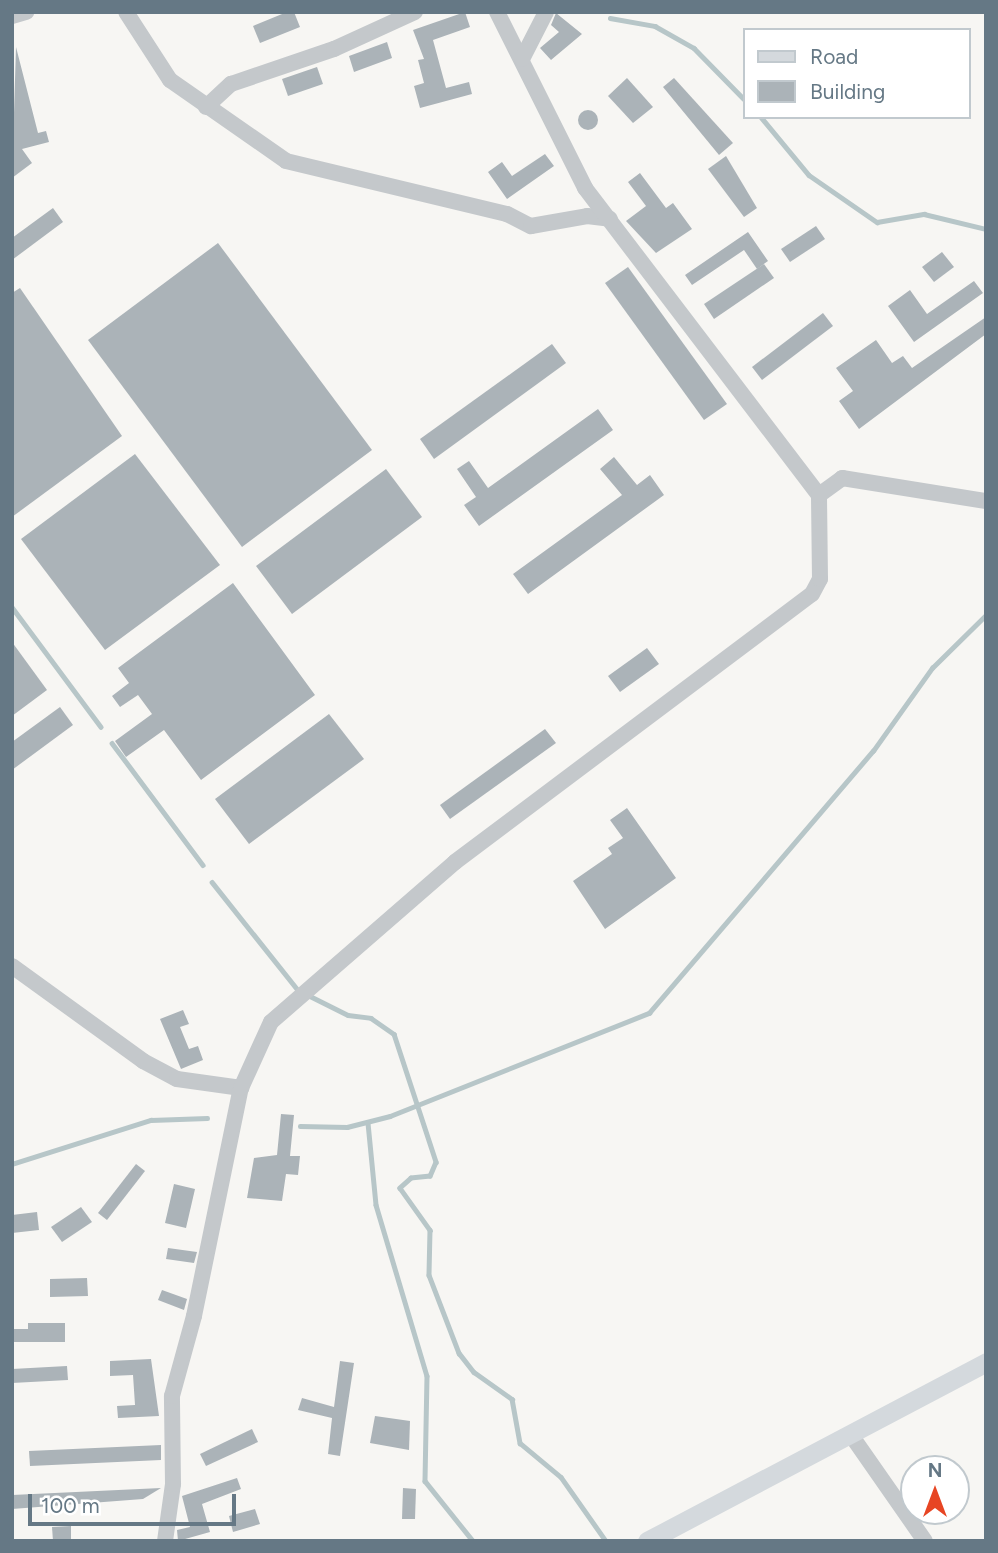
<!DOCTYPE html>
<html>
<head>
<meta charset="utf-8">
<style>
	body { margin:0 }
	#map { position:relative; width:998px; height:1553px; overflow:hidden; background:#f7f6f3; font-family:Figtree,sans-serif }
	div>[style] { position:absolute }
	[style*='--x'] { left:calc(var(--x)*1px); top:calc(var(--y)*1px); width:calc(var(--w)*1px); rotate:calc(var(--a)*1deg) }
	.stream>* { height:4.5px; margin:-2.25px; padding:0 2.25px; transform-origin:2.25px; border-radius:2.25px; background:#b7c6c8 }
	.building>* { inset:0; background:#abb3b8 }
	.round { border-radius:50% }
	.minor>* { height:16px; margin:-8px; padding:0 8px; transform-origin:8px; border-radius:8px; background:#c4c8cb }
	.major>* { height:19px; margin:-9.5px; padding:0 9.5px; transform-origin:9.5px; border-radius:9.5px; background:#d4d9dd }
	span { translate:-50% -50%; white-space:nowrap; text-align:center; line-height:1.15; -webkit-text-stroke:7px #fff; paint-order:stroke }
	.frame { position:absolute; inset:0; border:14px solid #657885; pointer-events:none }
	.legend { position:absolute; left:743px; top:28px; width:228px; height:91px; box-sizing:border-box; background:#fff; border:2px solid #c1c9ce; margin:0; padding:9px 12px; list-style:none; font-size:21px; color:#657885 }
	.legend li { display:flex; align-items:center; gap:14px; height:35px }
	.legend b { width:35px; border:2px solid #c1c9ce }
	.north { position:absolute; left:900px; top:1455px; width:70px; height:70px; box-sizing:border-box; background:#fff; border:2px solid #c1c9ce; border-radius:50%; rotate:0deg; font-size:19px; font-weight:700; line-height:28px; text-align:center; color:#657885 }
	.north::after { content:''; display:block; margin:auto; width:24px; height:32px; background:#e74523; clip-path:polygon(50% 0,100% 100%,50% 72%,0 100%) }
	.scale { position:absolute; left:28px; top:1494px; width:208px; height:32px; box-sizing:border-box; border:4px solid #657885; border-top:0; padding-left:9px; font-size:21px; line-height:24px; white-space:nowrap; color:#657885; -webkit-text-stroke:5px #fff; paint-order:stroke }
</style>
</head>
<body>
<div id="map">
	<div class="stream">
		<div style="--x:610;--y:18;--w:46;--a:10.1"></div>
		<div style="--x:655;--y:26;--w:45;--a:29.4"></div>
		<div style="--x:694;--y:48;--w:71;--a:45.6"></div>
		<div style="--x:761;--y:117;--w:75;--a:50.4"></div>
		<div style="--x:809;--y:175;--w:83;--a:34.7"></div>
		<div style="--x:877;--y:222;--w:48;--a:-9.7"></div>
		<div style="--x:924;--y:214;--w:64;--a:13.6"></div>
		<div style="--x:12;--y:607;--w:149;--a:53.4"></div>
		<div style="--x:112;--y:743;--w:152;--a:53.3"></div>
		<div style="--x:212;--y:882;--w:138;--a:51.5"></div>
		<div style="--x:310;--y:996;--w:42;--a:26.6"></div>
		<div style="--x:348;--y:1015;--w:23;--a:7"></div>
		<div style="--x:371;--y:1018;--w:28;--a:35"></div>
		<div style="--x:394;--y:1034;--w:135;--a:71.8"></div>
		<div style="--x:436;--y:1162;--w:15;--a:113"></div>
		<div style="--x:430;--y:1176;--w:19;--a:174"></div>
		<div style="--x:411;--y:1178;--w:15;--a:138"></div>
		<div style="--x:400;--y:1188;--w:52;--a:54.5"></div>
		<div style="--x:430;--y:1230;--w:45;--a:91.3"></div>
		<div style="--x:429;--y:1275;--w:84;--a:69"></div>
		<div style="--x:459;--y:1353;--w:24;--a:52"></div>
		<div style="--x:474;--y:1372;--w:47;--a:35.4"></div>
		<div style="--x:512;--y:1399;--w:45;--a:79.7"></div>
		<div style="--x:520;--y:1443;--w:53;--a:39.7"></div>
		<div style="--x:561;--y:1477;--w:78;--a:54.9"></div>
		<div style="--x:368;--y:1123;--w:82;--a:84.4"></div>
		<div style="--x:376;--y:1205;--w:178;--a:73.4"></div>
		<div style="--x:427;--y:1376;--w:105;--a:91.1"></div>
		<div style="--x:425;--y:1481;--w:77;--a:51.3"></div>
		<div style="--x:300;--y:1126;--w:47;--a:1.2"></div>
		<div style="--x:347;--y:1127;--w:44;--a:-14.3"></div>
		<div style="--x:390;--y:1116;--w:279;--a:-21.7"></div>
		<div style="--x:649;--y:1013;--w:345;--a:-49.5"></div>
		<div style="--x:873;--y:751;--w:102;--a:-54.6"></div>
		<div style="--x:932;--y:668;--w:76;--a:-44.5"></div>
		<div style="--x:12;--y:1164;--w:146;--a:-17.6"></div>
		<div style="--x:151;--y:1120;--w:56;--a:-2"></div>
	</div>
	<div class="building">
		<div style="clip-path:polygon(287px 12px,294px 12px,300px 27px,260px 43px,253px 26px)"></div>
		<div style="clip-path:polygon(465px 12px,470px 27px,433px 40px,446px 88px,469px 82px,472px 94px,420px 108px,414px 86px,424px 83px,418px 60px,424px 59px,413px 30px)"></div>
		<div style="clip-path:polygon(556px 13px,582px 34px,551px 60px,540px 48px,559px 32px,551px 25px)"></div>
		<div style="clip-path:polygon(387px 42px,392px 58px,354px 72px,349px 56px)"></div>
		<div style="clip-path:polygon(16px 47px,38px 133px,46px 131px,49px 142px,22px 149px,32px 163px,12px 178px)"></div>
		<div style="clip-path:polygon(317px 67px,323px 84px,288px 96px,282px 79px)"></div>
		<div style="clip-path:polygon(627px 78px,653px 107px,633px 123px,608px 96px)"></div>
		<div style="clip-path:polygon(674px 78px,733px 143px,719px 155px,663px 87px)"></div>
		<div class="round" style="left:578px;top:110px;width:20px;height:20px"></div>
		<div style="clip-path:polygon(545px 154px,554px 166px,507px 199px,488px 172px,502px 162px,512px 176px)"></div>
		<div style="clip-path:polygon(726px 156px,757px 208px,744px 217px,708px 169px)"></div>
		<div style="clip-path:polygon(640px 173px,666px 208px,673px 203px,692px 229px,656px 253px,626px 221px,646px 206px,628px 182px)"></div>
		<div style="clip-path:polygon(53px 208px,63px 222px,12px 260px,12px 238px)"></div>
		<div style="clip-path:polygon(816px 226px,825px 239px,790px 262px,781px 249px)"></div>
		<div style="clip-path:polygon(748px 232px,768px 261px,757px 269px,744px 250px,692px 285px,685px 275px)"></div>
		<div style="clip-path:polygon(218px 243px,372px 450px,242px 547px,88px 340px)"></div>
		<div style="clip-path:polygon(942px 252px,954px 267px,934px 282px,922px 267px)"></div>
		<div style="clip-path:polygon(764px 264px,774px 278px,714px 319px,704px 304px)"></div>
		<div style="clip-path:polygon(628px 267px,727px 404px,704px 420px,605px 283px)"></div>
		<div style="clip-path:polygon(974px 281px,983px 293px,914px 342px,888px 306px,910px 290px,927px 314px)"></div>
		<div style="clip-path:polygon(20px 288px,122px 436px,12px 517px,12px 293px)"></div>
		<div style="clip-path:polygon(823px 313px,833px 326px,762px 380px,752px 367px)"></div>
		<div style="clip-path:polygon(986px 317px,986px 334px,859px 429px,839px 401px,853px 391px,836px 368px,876px 340px,892px 363px,903px 356px,912px 368px)"></div>
		<div style="clip-path:polygon(552px 344px,566px 363px,434px 459px,420px 439px)"></div>
		<div style="clip-path:polygon(598px 409px,613px 430px,479px 526px,464px 505px,476px 497px,457px 469px,469px 461px,488px 488px)"></div>
		<div style="clip-path:polygon(135px 454px,220px 565px,105px 650px,21px 539px)"></div>
		<div style="clip-path:polygon(614px 457px,637px 485px,650px 475px,664px 495px,528px 594px,513px 574px,622px 495px,600px 469px)"></div>
		<div style="clip-path:polygon(386px 469px,422px 517px,292px 614px,256px 566px)"></div>
		<div style="clip-path:polygon(233px 583px,315px 695px,201px 780px,164px 730px,126px 757px,115px 741px,152px 714px,138px 695px,120px 707px,112px 696px,129px 683px,118px 668px)"></div>
		<div style="clip-path:polygon(12px 642px,47px 690px,12px 716px)"></div>
		<div style="clip-path:polygon(647px 648px,659px 664px,620px 692px,608px 676px)"></div>
		<div style="clip-path:polygon(60px 707px,73px 725px,12px 770px,12px 742px)"></div>
		<div style="clip-path:polygon(329px 714px,364px 759px,249px 844px,215px 799px)"></div>
		<div style="clip-path:polygon(545px 729px,556px 743px,450px 819px,440px 805px)"></div>
		<div style="clip-path:polygon(627px 808px,676px 878px,605px 929px,573px 881px,612px 854px,608px 848px,623px 838px,610px 820px)"></div>
		<div style="clip-path:polygon(183px 1010px,189px 1024px,180px 1027px,189px 1049px,198px 1046px,203px 1060px,181px 1069px,160px 1019px)"></div>
		<div style="clip-path:polygon(281px 1114px,294px 1115px,290px 1156px,300px 1156px,298px 1175px,286px 1174px,282px 1201px,247px 1198px,254px 1158px,277px 1155px)"></div>
		<div style="clip-path:polygon(136px 1164px,145px 1171px,107px 1220px,98px 1213px)"></div>
		<div style="clip-path:polygon(174px 1184px,195px 1189px,186px 1228px,165px 1223px)"></div>
		<div style="clip-path:polygon(81px 1207px,92px 1222px,62px 1242px,51px 1227px)"></div>
		<div style="clip-path:polygon(37px 1212px,39px 1230px,12px 1233px,12px 1215px)"></div>
		<div style="clip-path:polygon(168px 1248px,197px 1252px,194px 1263px,166px 1259px)"></div>
		<div style="clip-path:polygon(87px 1278px,88px 1296px,50px 1297px,50px 1279px)"></div>
		<div style="clip-path:polygon(162px 1290px,187px 1299px,184px 1310px,158px 1300px)"></div>
		<div style="clip-path:polygon(28px 1323px,65px 1323px,65px 1342px,12px 1342px,12px 1329px,28px 1329px)"></div>
		<div style="clip-path:polygon(151px 1359px,159px 1416px,118px 1418px,117px 1406px,135px 1405px,133px 1375px,110px 1376px,110px 1361px)"></div>
		<div style="clip-path:polygon(340px 1361px,354px 1363px,340px 1456px,328px 1454px,332px 1418px,298px 1410px,302px 1398px,334px 1407px)"></div>
		<div style="clip-path:polygon(67px 1366px,68px 1380px,12px 1383px,12px 1369px)"></div>
		<div style="clip-path:polygon(375px 1416px,410px 1421px,409px 1450px,370px 1443px)"></div>
		<div style="clip-path:polygon(252px 1429px,258px 1442px,206px 1466px,200px 1454px)"></div>
		<div style="clip-path:polygon(161px 1445px,161px 1460px,30px 1466px,29px 1451px)"></div>
		<div style="clip-path:polygon(237px 1478px,241px 1489px,202px 1504px,210px 1532px,178px 1541px,177px 1530px,190px 1527px,182px 1496px)"></div>
		<div style="clip-path:polygon(161px 1488px,143px 1499px,12px 1509px,12px 1495px)"></div>
		<div style="clip-path:polygon(403px 1488px,416px 1489px,415px 1519px,402px 1519px)"></div>
		<div style="clip-path:polygon(255px 1509px,260px 1524px,233px 1532px,229px 1516px)"></div>
		<div style="clip-path:polygon(71px 1526px,71px 1541px,53px 1541px,52px 1527px)"></div>
	</div>
	<div class="minor">
		<div style="--x:126;--y:12;--w:81;--a:57.1"></div>
		<div style="--x:170;--y:80;--w:141;--a:34.9"></div>
		<div style="--x:286;--y:161;--w:227;--a:13.5"></div>
		<div style="--x:507;--y:214;--w:27;--a:27"></div>
		<div style="--x:531;--y:226;--w:57;--a:-10.1"></div>
		<div style="--x:587;--y:216;--w:23;--a:7"></div>
		<div style="--x:497;--y:12;--w:197;--a:63.4"></div>
		<div style="--x:585;--y:188;--w:386;--a:52.7"></div>
		<div style="--x:12;--y:16;--w:15;--a:-16"></div>
		<div style="--x:522;--y:59;--w:53;--a:-62.9"></div>
		<div style="--x:206;--y:107;--w:34;--a:-43"></div>
		<div style="--x:231;--y:84;--w:109;--a:-18.8"></div>
		<div style="--x:334;--y:49;--w:89;--a:-24.6"></div>
		<div style="--x:12;--y:966;--w:162;--a:35.9"></div>
		<div style="--x:143;--y:1061;--w:38;--a:28"></div>
		<div style="--x:177;--y:1079;--w:65;--a:8"></div>
		<div style="--x:851;--y:1435;--w:129;--a:55.1"></div>
		<div style="--x:165;--y:1541;--w:58;--a:-82"></div>
		<div style="--x:173;--y:1484;--w:88;--a:-90.7"></div>
		<div style="--x:172;--y:1396;--w:83;--a:-74.6"></div>
		<div style="--x:194;--y:1316;--w:233;--a:-78.4"></div>
		<div style="--x:241;--y:1088;--w:72;--a:-65.6"></div>
		<div style="--x:271;--y:1022;--w:244;--a:-41"></div>
		<div style="--x:455;--y:862;--w:446;--a:-36.9"></div>
		<div style="--x:812;--y:594;--w:17;--a:-62"></div>
		<div style="--x:820;--y:579;--w:84;--a:-90.7"></div>
		<div style="--x:819;--y:495;--w:29;--a:-36"></div>
		<div style="--x:842;--y:478;--w:146;--a:9.1"></div>
	</div>
	<div class="major">
		<div style="--x:647;--y:1541;--w:383;--a:-27.8"></div>
	</div>
	<div class="frame"></div>
	<ul class="legend">
	<li><b style="height:9px;background:#d4d9dd"></b>Road</li>
	<li><b style="height:19px;background:#abb3b8"></b>Building</li>
	</ul>
	<div class="north">N</div>
	<div class="scale">100 m</div>
</div>
</body>
</html>
